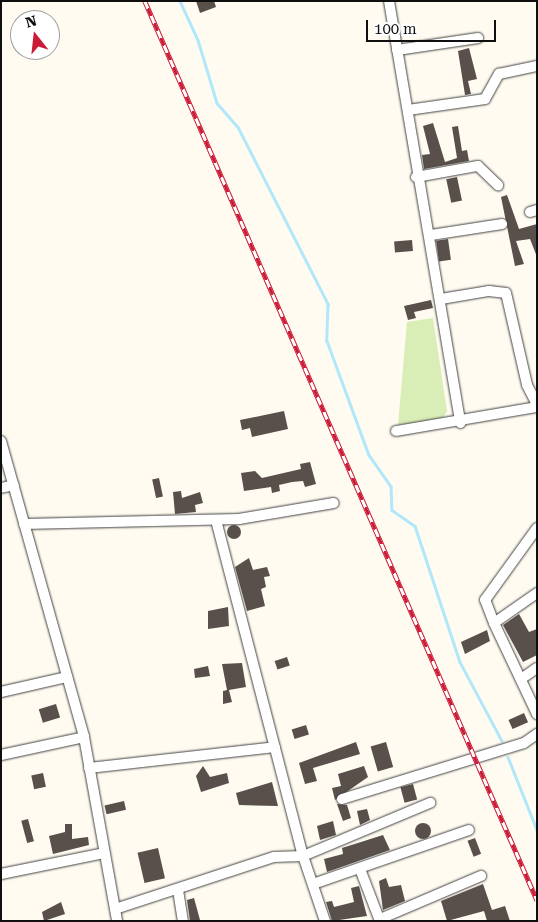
<!DOCTYPE html>
<style>
body{margin:0}
#map{position:relative;width:538px;height:922px;overflow:hidden;background:#fffbf1;font-family:"Roboto Serif",serif}
div>[style]{position:absolute}
.green>*{inset:0;background:#d9edb7}
.stream>*{height:2.5px;margin:-1.25px;padding:0 1.25px;transform-origin:1.25px;border-radius:1.25px;background:#b1e7fb}
.building>*{inset:0;background:#594f4b;transform-origin:0 0}
.round{border-radius:50%}
.roads{filter:drop-shadow(0 0 1px #424242) drop-shadow(0 0 1px #424242)}
.street>*{height:10px;margin:-5px;padding:0 5px;transform-origin:5px;border-radius:5px;background:#fff}
.rail>*{height:4.5px;margin-top:-2.25px;transform-origin:0;background:repeating-linear-gradient(90deg,#fff 0 8px,#cc1b36 0 16px);box-sizing:border-box;border-block:1px solid #cc1b36}
span{translate:-50% -50%;white-space:nowrap;text-align:center;line-height:1.15;-webkit-text-stroke:5px #fff;paint-order:stroke}
.frame{position:absolute;inset:0;border:2px solid #0f0f0f;pointer-events:none}
.north{position:absolute;left:10px;top:10px;width:50px;height:50px;box-sizing:border-box;background:#fff;border:1px solid #9f9f9f;border-radius:50%;rotate:344deg;font-size:14px;font-weight:700;line-height:20px;text-align:center;color:#0f0f0f}
.north::after{content:'';display:block;margin:auto;width:18px;height:22px;background:#cc1b36;clip-path:polygon(50% 0,100% 100%,50% 72%,0 100%)}
.scale{position:absolute;left:366px;top:20px;width:130px;height:22px;box-sizing:border-box;border:2px solid #0f0f0f;border-top:0;padding-left:6px;font-size:15px;line-height:18px;white-space:nowrap;color:#0f0f0f;-webkit-text-stroke:4px #fff;paint-order:stroke}
</style>
<div id="map">
<div class="green">
<i style="clip-path:polygon(433px 318px,447px 411px,441px 422px,398px 425px,407px 322px)"></i>
</div>
<div class="stream">
<i style="left:180px;top:1px;width:43px;rotate:65.2deg"></i>
<i style="left:198px;top:40px;width:66px;rotate:73.2deg"></i>
<i style="left:217px;top:103px;width:32px;rotate:49deg"></i>
<i style="left:238px;top:127px;width:199px;rotate:63deg"></i>
<i style="left:328px;top:304px;width:37px;rotate:92deg"></i>
<i style="left:327px;top:341px;width:121px;rotate:69.8deg"></i>
<i style="left:369px;top:455px;width:38px;rotate:55deg"></i>
<i style="left:391px;top:486px;width:24px;rotate:88deg"></i>
<i style="left:392px;top:510px;width:28px;rotate:35deg"></i>
<i style="left:415px;top:526px;width:143px;rotate:71.7deg"></i>
<i style="left:460px;top:662px;width:89px;rotate:62deg"></i>
<i style="left:508px;top:757px;width:79px;rotate:68.3deg"></i>
</div>
<div class="building">
<i style="clip-path:polygon(196px 1px,214px 1px,216px 7px,200px 13px)"></i>
<i style="clip-path:polygon(469px 48px,477px 79px,468px 81px,471px 94px,465px 95px,458px 51px)"></i>
<i style="clip-path:polygon(433px 123px,445px 162px,457px 158px,452px 127px,458px 126px,462px 151px,467px 150px,469px 161px,424px 169px,422px 155px,430px 154px,423px 126px)"></i>
<i style="left:457px;top:177px;width:24px;height:11px;rotate:78deg"></i>
<i style="clip-path:polygon(507px 195px,519px 229px,537px 224px,537px 257px,530px 239px,516px 241px,524px 264px,515px 266px,501px 197px)"></i>
<i style="left:448px;top:239px;width:21px;height:12px;rotate:82deg"></i>
<i style="left:412px;top:240px;width:11px;height:18px;rotate:85deg"></i>
<i style="clip-path:polygon(431px 300px,433px 308px,414px 312px,416px 318px,408px 320px,404px 306px)"></i>
<i style="clip-path:polygon(284px 411px,288px 429px,252px 437px,250px 428px,242px 430px,240px 420px)"></i>
<i style="clip-path:polygon(310px 462px,316px 484px,305px 487px,303px 481px,292px 482px,279px 485px,280px 491px,272px 493px,271px 487px,244px 491px,241px 473px,255px 471px,262px 478px,301px 469px,300px 464px)"></i>
<i style="left:159px;top:478px;width:19px;height:7px;rotate:78deg"></i>
<i style="clip-path:polygon(181px 491px,182px 498px,200px 492px,203px 503px,195px 505px,196px 512px,175px 514px,173px 492px)"></i>
<i class="round" style="left:227px;top:525px;width:14px;height:14px"></i>
<i style="clip-path:polygon(249px 558px,253px 570px,267px 567px,270px 576px,264px 577px,266px 587px,261px 589px,265px 606px,247px 611px,235px 567px)"></i>
<i style="clip-path:polygon(228px 607px,229px 626px,208px 629px,208px 611px)"></i>
<i style="clip-path:polygon(519px 614px,529px 632px,537px 629px,537px 655px,523px 662px,503px 625px)"></i>
<i style="clip-path:polygon(487px 630px,490px 641px,465px 654px,461px 642px)"></i>
<i style="left:287px;top:657px;width:9px;height:13px;rotate:72deg"></i>
<i style="clip-path:polygon(242px 663px,246px 687px,229px 690px,232px 702px,223px 704px,223px 691px,227px 690px,222px 664px)"></i>
<i style="clip-path:polygon(208px 666px,210px 676px,195px 678px,194px 669px)"></i>
<i style="left:56px;top:704px;width:14px;height:18px;rotate:73deg"></i>
<i style="left:524px;top:713px;width:10px;height:17px;rotate:66deg"></i>
<i style="left:306px;top:725px;width:10px;height:15px;rotate:73deg"></i>
<i style="clip-path:polygon(356px 742px,360px 754px,313px 768px,317px 781px,305px 784px,299px 763px)"></i>
<i style="left:386px;top:742px;width:26px;height:16px;rotate:74deg"></i>
<i style="clip-path:polygon(203px 766px,210px 777px,227px 773px,229px 783px,201px 792px,196px 776px)"></i>
<i style="clip-path:polygon(364px 766px,368px 777px,335px 800px,332px 788px,341px 786px,338px 774px)"></i>
<i style="left:43px;top:773px;width:14px;height:12px;rotate:78deg"></i>
<i style="clip-path:polygon(272px 782px,278px 806px,239px 805px,236px 793px)"></i>
<i style="left:413px;top:784px;width:16px;height:13px;rotate:75deg"></i>
<i style="left:124px;top:801px;width:9px;height:20px;rotate:77deg"></i>
<i style="clip-path:polygon(337px 804px,347px 805px,351px 818px,343px 821px)"></i>
<i style="clip-path:polygon(367px 809px,370px 820px,360px 825px,357px 811px)"></i>
<i style="left:28px;top:819px;width:23px;height:7px;rotate:75deg"></i>
<i style="clip-path:polygon(333px 821px,336px 835px,320px 840px,317px 826px)"></i>
<i class="round" style="left:415px;top:823px;width:16px;height:16px"></i>
<i style="clip-path:polygon(65px 824px,72px 824px,72px 839px,88px 837px,89px 845px,53px 854px,49px 836px,65px 832px)"></i>
<i style="clip-path:polygon(383px 835px,390px 850px,327px 872px,324px 859px,343px 854px,342px 848px)"></i>
<i style="left:475px;top:838px;width:17px;height:8px;rotate:69deg"></i>
<i style="left:158px;top:848px;width:31px;height:21px;rotate:77deg"></i>
<i style="clip-path:polygon(386px 878px,389px 887px,401px 885px,405px 901px,383px 910px,379px 881px)"></i>
<i style="clip-path:polygon(483px 884px,492px 910px,505px 906px,510px 921px,487px 921px,484px 911px,447px 921px,441px 901px)"></i>
<i style="clip-path:polygon(359px 886px,367px 916px,332px 921px,326px 902px,332px 901px,334px 907px,354px 902px,351px 888px)"></i>
<i style="clip-path:polygon(194px 898px,200px 920px,190px 921px,187px 900px)"></i>
<i style="clip-path:polygon(61px 902px,65px 914px,44px 921px,42px 912px)"></i>
</div>
<div class="roads">
<div class="street">
<i style="left:389px;top:1px;width:428px;rotate:80.4deg"></i>
<i style="left:397px;top:50px;width:82px;rotate:-8.4deg"></i>
<i style="left:408px;top:110px;width:78px;rotate:-8.1deg"></i>
<i style="left:485px;top:99px;width:29px;rotate:-61deg"></i>
<i style="left:499px;top:74px;width:39px;rotate:-12deg"></i>
<i style="left:416px;top:177px;width:63px;rotate:-10.1deg"></i>
<i style="left:478px;top:166px;width:28px;rotate:44deg"></i>
<i style="left:530px;top:212px;width:7px;rotate:-16deg"></i>
<i style="left:431px;top:235px;width:72px;rotate:-8.8deg"></i>
<i style="left:441px;top:299px;width:49px;rotate:-9.5deg"></i>
<i style="left:489px;top:291px;width:17px;rotate:7deg"></i>
<i style="left:506px;top:293px;width:94px;rotate:77.1deg"></i>
<i style="left:527px;top:385px;width:22px;rotate:63deg"></i>
<i style="left:396px;top:431px;width:143px;rotate:-9.7deg"></i>
<i style="left:1px;top:441px;width:307px;rotate:74.3deg"></i>
<i style="left:84px;top:737px;width:187px;rotate:79.8deg"></i>
<i style="left:1px;top:488px;width:13px;rotate:-13deg"></i>
<i style="left:216px;top:520px;width:347px;rotate:75.5deg"></i>
<i style="left:303px;top:856px;width:69px;rotate:71.3deg"></i>
<i style="left:24px;top:524px;width:215px;rotate:-1.3deg"></i>
<i style="left:239px;top:519px;width:96px;rotate:-9.6deg"></i>
<i style="left:537px;top:593px;width:52px;rotate:145.1deg"></i>
<i style="left:494px;top:623px;width:101px;rotate:64.7deg"></i>
<i style="left:494px;top:623px;width:25px;rotate:-111deg"></i>
<i style="left:485px;top:600px;width:89px;rotate:-54.2deg"></i>
<i style="left:521px;top:679px;width:19px;rotate:-35deg"></i>
<i style="left:1px;top:692px;width:68px;rotate:-12.8deg"></i>
<i style="left:1px;top:755px;width:85px;rotate:-12.2deg"></i>
<i style="left:89px;top:768px;width:187px;rotate:-6.4deg"></i>
<i style="left:342px;top:799px;width:190px;rotate:-17.1deg"></i>
<i style="left:524px;top:743px;width:16px;rotate:-35deg"></i>
<i style="left:360px;top:869px;width:56px;rotate:69deg"></i>
<i style="left:1px;top:874px;width:105px;rotate:-11.5deg"></i>
<i style="left:313px;top:884px;width:165px;rotate:-19.1deg"></i>
<i style="left:178px;top:890px;width:31px;rotate:81deg"></i>
<i style="left:115px;top:909px;width:167px;rotate:-18.1deg"></i>
<i style="left:274px;top:857px;width:29px;rotate:-2deg"></i>
<i style="left:303px;top:856px;width:138px;rotate:-22.7deg"></i>
<i style="left:380px;top:919px;width:110px;rotate:-23.1deg"></i>
</div>
</div>
<div class="rail">
<i style="left:145px;top:1px;width:981px;rotate:66.44deg"></i>
</div>
<div class="frame"></div>
<div class="north">N</div>
<div class="scale">100 m</div>
</div>
